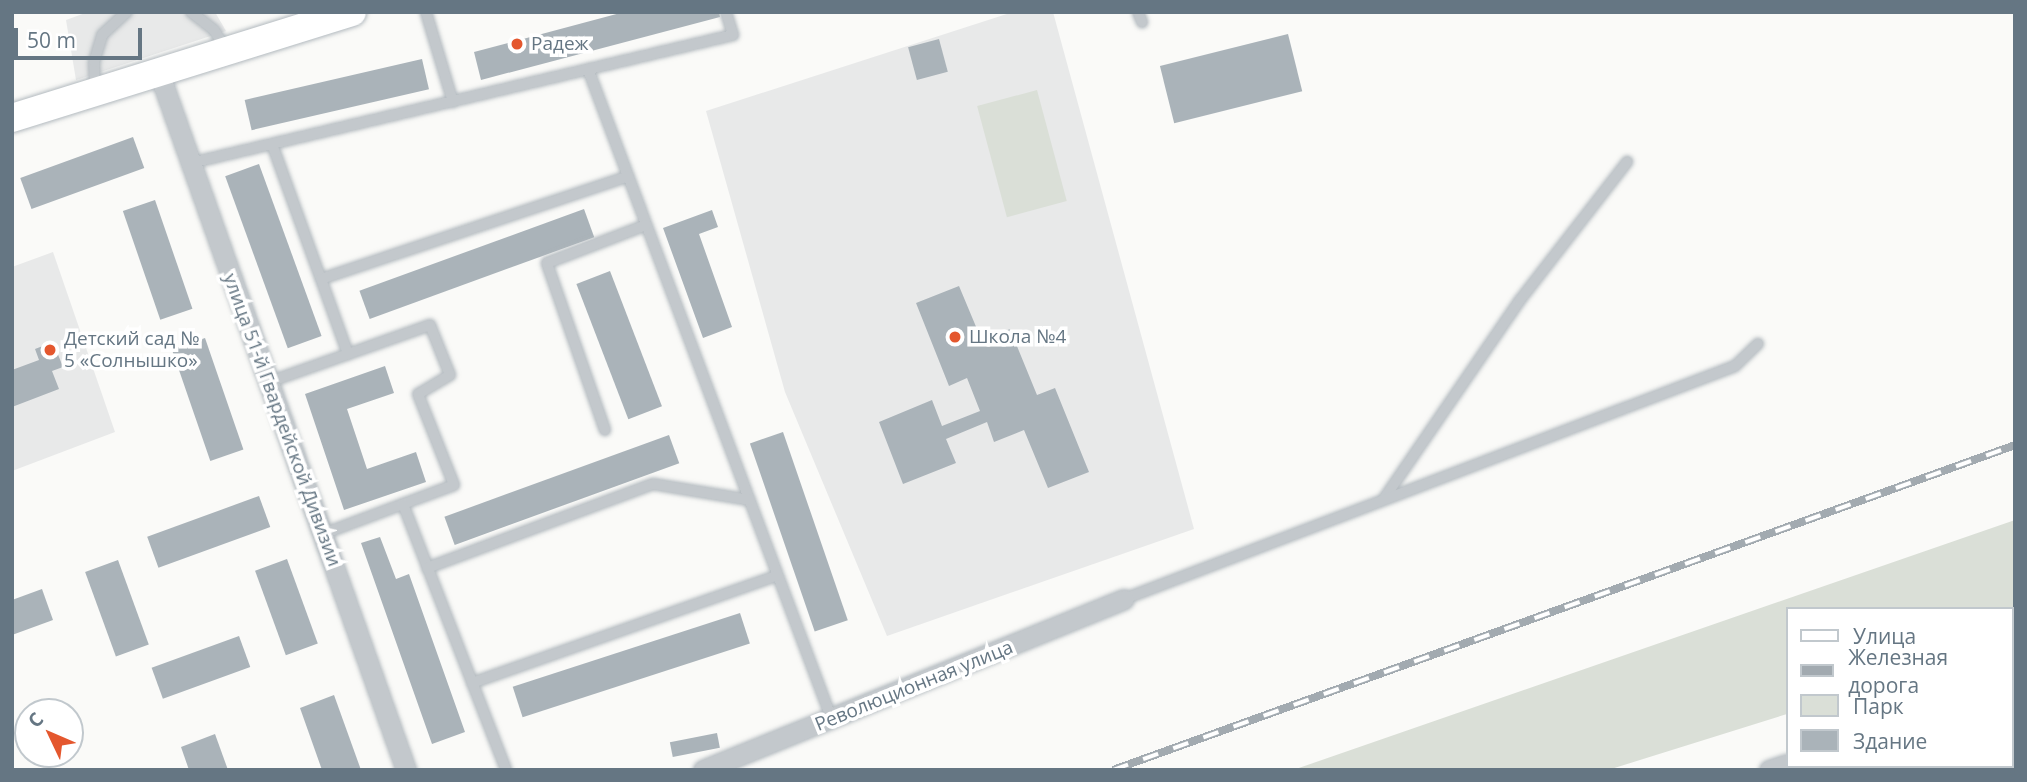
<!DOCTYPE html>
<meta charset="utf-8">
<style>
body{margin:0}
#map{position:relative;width:2027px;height:782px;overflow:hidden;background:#fafaf8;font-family:"Open Sans",sans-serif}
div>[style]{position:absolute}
.built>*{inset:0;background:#e8e9e9}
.green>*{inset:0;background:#dadfd7;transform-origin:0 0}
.building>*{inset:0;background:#aab3b9;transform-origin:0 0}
.roads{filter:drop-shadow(0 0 2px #b3babf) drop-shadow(0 0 2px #b3babf)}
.service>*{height:10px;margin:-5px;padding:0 5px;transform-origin:5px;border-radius:5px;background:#c3c8cc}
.minor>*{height:19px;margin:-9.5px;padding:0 9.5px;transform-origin:9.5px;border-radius:9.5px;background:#c3c8cc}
.secondary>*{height:28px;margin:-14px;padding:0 14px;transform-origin:14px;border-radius:14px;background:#fff}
.rail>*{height:8px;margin-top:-4px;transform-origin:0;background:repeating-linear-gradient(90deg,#fff 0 16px,#a2aab0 0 32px);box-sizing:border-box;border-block:2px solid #a2aab0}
.dots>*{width:19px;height:19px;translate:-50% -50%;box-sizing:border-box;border:4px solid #fff;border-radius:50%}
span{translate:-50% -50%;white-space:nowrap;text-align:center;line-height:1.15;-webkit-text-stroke:7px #fff;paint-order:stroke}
.poi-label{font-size:19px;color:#657683}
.left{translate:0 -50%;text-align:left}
.street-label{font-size:19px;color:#657683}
.frame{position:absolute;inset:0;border:14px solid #657683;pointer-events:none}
.legend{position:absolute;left:1786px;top:607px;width:228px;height:161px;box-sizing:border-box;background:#fff;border:2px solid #c1c8cd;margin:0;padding:9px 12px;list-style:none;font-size:21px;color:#657683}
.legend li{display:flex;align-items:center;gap:14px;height:35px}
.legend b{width:35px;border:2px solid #c1c8cd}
.north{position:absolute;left:14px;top:698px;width:70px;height:70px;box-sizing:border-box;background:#fff;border:2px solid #c1c8cd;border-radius:50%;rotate:314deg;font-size:19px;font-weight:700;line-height:28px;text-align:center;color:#657683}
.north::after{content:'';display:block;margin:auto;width:24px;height:32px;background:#e4572e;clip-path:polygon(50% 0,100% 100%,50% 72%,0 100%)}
.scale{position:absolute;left:14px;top:28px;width:128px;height:32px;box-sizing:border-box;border:4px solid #657683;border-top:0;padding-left:9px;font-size:21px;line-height:24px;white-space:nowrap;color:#657683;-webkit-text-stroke:5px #fff;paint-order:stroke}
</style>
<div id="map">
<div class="built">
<i style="clip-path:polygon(88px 12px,215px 12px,226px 31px,76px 80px,66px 20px)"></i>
<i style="clip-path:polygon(1013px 12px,1053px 12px,1194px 529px,887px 636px,785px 392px,706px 111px)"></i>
<i style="clip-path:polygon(53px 252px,115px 432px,12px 471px,12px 267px)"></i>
</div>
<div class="green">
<i style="left:1037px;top:90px;width:115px;height:62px;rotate:75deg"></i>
<i style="clip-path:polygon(2015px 520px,2015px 640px,2011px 642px,2011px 609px,1787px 609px,1787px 714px,1608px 770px,1293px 770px)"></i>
</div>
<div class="building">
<i style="clip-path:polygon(624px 12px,719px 12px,720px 17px,481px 80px,474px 52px)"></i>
<i style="left:1288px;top:34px;width:59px;height:132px;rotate:76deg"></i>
<i style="left:939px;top:39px;width:34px;height:32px;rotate:75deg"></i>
<i style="left:422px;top:59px;width:31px;height:182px;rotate:77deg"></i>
<i style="left:133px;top:137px;width:33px;height:120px;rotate:70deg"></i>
<i style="left:259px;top:164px;width:183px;height:36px;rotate:70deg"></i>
<i style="left:155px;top:200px;width:115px;height:34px;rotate:71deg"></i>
<i style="left:584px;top:209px;width:30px;height:239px;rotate:70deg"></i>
<i style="clip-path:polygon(712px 210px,718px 227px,699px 234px,732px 327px,703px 338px,663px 228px)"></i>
<i style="left:610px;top:271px;width:145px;height:36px;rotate:69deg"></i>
<i style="clip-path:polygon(959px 286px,982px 341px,1010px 329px,1037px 395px,1055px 388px,1089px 472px,1048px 488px,1024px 430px,994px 442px,987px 422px,946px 439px,956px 463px,903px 484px,879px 422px,932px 400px,942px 426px,980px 411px,967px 378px,949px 386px,916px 303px)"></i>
<i style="left:205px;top:338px;width:118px;height:35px;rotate:71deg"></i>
<i style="clip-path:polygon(53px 342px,63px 367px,52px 371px,59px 389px,12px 407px,12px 370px,39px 360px,35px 349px)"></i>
<i style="clip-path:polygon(385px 366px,394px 393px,347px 409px,367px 469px,416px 452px,426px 482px,344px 510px,305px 394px)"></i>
<i style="left:783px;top:432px;width:199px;height:35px;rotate:71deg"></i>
<i style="left:669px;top:435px;width:30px;height:239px;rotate:70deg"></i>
<i style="left:259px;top:496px;width:33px;height:119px;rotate:70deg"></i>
<i style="clip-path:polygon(380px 537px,396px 579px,409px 574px,465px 732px,432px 744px,361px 543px)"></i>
<i style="left:287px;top:559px;width:90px;height:34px;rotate:70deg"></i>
<i style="left:118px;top:560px;width:90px;height:35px;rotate:70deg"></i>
<i style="clip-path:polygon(42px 589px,53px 620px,12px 635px,12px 600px)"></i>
<i style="left:740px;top:613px;width:32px;height:239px;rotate:72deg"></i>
<i style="left:239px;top:636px;width:33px;height:93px;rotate:70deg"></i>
<i style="clip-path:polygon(334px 695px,361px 770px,322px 770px,300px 708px)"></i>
<i style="left:717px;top:733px;width:15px;height:48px;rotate:79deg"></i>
<i style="clip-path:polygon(215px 734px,228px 770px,189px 770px,181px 747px)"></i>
</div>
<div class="roads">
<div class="service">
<i style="left:191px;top:12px;width:29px;rotate:38deg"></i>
<i style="left:214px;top:30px;width:22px;rotate:58deg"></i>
<i style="left:426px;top:12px;width:94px;rotate:73.3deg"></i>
<i style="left:1138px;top:12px;width:11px;rotate:68deg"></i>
<i style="left:588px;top:69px;width:695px;rotate:69.45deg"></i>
<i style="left:95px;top:90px;width:28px;rotate:-92deg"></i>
<i style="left:94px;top:62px;width:28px;rotate:-73deg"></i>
<i style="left:102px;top:35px;width:34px;rotate:-43deg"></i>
<i style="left:272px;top:144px;width:144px;rotate:70.1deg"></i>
<i style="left:321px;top:279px;width:324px;rotate:-18.5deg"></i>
<i style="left:191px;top:163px;width:557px;rotate:-13.29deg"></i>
<i style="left:733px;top:35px;width:24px;rotate:-107deg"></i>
<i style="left:321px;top:279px;width:80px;rotate:70.2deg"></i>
<i style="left:269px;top:382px;width:171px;rotate:-19.5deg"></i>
<i style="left:430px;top:325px;width:54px;rotate:68.2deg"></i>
<i style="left:450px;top:375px;width:37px;rotate:149deg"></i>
<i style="left:418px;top:394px;width:98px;rotate:68.4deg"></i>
<i style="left:454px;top:485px;width:54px;rotate:159.6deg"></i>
<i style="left:605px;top:430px;width:177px;rotate:-109.2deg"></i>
<i style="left:547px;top:263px;width:106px;rotate:-21deg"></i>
<i style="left:1383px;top:500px;width:242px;rotate:-55.6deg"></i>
<i style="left:1520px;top:300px;width:175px;rotate:-52.2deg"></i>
<i style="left:323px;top:534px;width:85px;rotate:-20.6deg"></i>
<i style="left:403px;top:504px;width:285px;rotate:68.8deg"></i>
<i style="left:427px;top:568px;width:241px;rotate:-20.4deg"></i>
<i style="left:653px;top:484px;width:98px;rotate:9.4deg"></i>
<i style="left:1124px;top:599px;width:654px;rotate:-20.87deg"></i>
<i style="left:1735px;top:366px;width:32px;rotate:-44deg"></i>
<i style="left:472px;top:683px;width:324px;rotate:-19.4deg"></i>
</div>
<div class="minor">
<i style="left:158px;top:70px;width:743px;rotate:70.49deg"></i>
<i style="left:2011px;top:688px;width:4px;rotate:-14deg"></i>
<i style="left:1820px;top:766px;width:4px;rotate:76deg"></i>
<i style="left:703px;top:770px;width:454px;rotate:-22.1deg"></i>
<i style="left:1769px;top:770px;width:19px;rotate:-18deg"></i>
</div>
<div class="secondary">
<i style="left:12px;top:118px;width:356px;rotate:-17.3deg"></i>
</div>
</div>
<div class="rail">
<i style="left:1113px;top:770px;width:959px;rotate:-19.81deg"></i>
</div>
<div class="dots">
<i style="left:517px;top:44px;background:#e4572e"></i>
<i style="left:955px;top:337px;background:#e4572e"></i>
<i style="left:50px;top:350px;background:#e4572e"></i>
</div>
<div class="poi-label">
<span class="left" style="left:531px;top:44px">Радеж</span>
<span class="left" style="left:969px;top:337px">Школа №4</span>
<span class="left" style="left:64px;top:350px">Детский сад №<br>5 «Солнышко»</span>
</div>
<div class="street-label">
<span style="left:282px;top:420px;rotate:70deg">улица 51-й Гвардейской Дивизии</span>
<span style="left:914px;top:686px;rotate:-22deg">Революционная улица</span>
</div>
<div class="frame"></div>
<ul class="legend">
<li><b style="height:9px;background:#fff"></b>Улица</li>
<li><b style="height:9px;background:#a2aab0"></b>Железная дорога</li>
<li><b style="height:19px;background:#dadfd7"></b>Парк</li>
<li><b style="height:19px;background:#aab3b9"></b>Здание</li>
</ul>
<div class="north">С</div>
<div class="scale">50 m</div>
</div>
